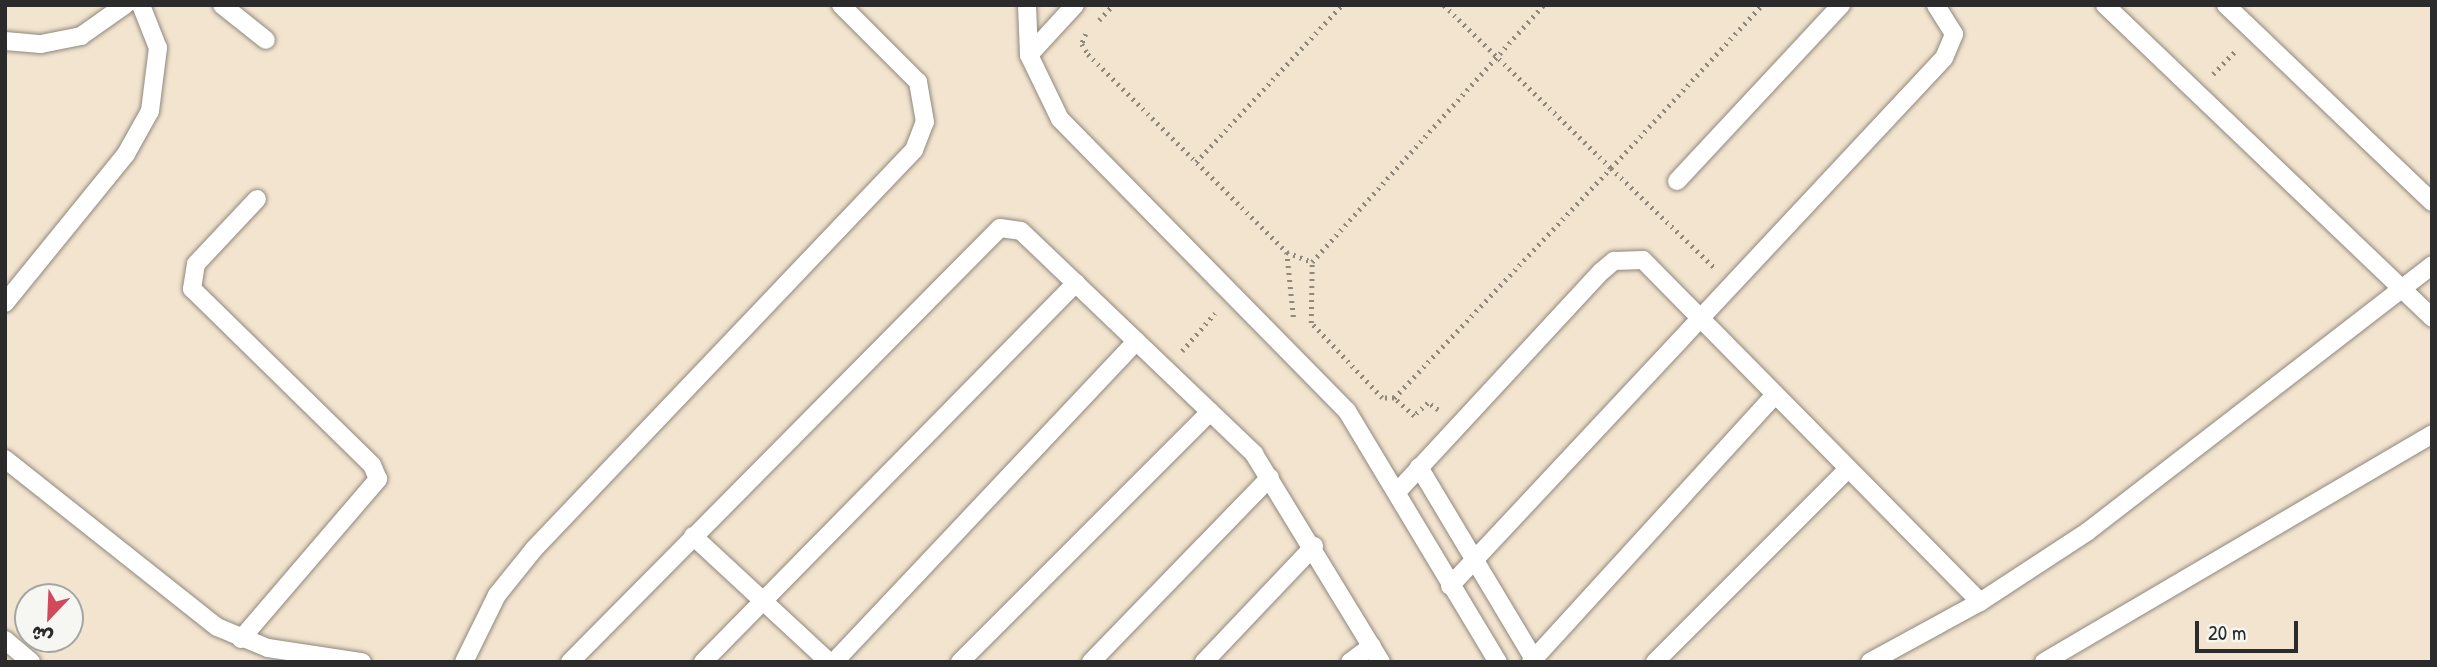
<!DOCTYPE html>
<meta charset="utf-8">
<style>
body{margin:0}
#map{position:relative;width:2437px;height:667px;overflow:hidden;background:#f3e4cf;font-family:"Patrick Hand","Playpen Sans Arabic",sans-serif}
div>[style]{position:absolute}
.path>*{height:4.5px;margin-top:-2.25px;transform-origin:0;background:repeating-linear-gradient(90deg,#8f887d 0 2px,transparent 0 7px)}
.roads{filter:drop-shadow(0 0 2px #8f887d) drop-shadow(0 0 2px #8f887d)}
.lane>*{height:18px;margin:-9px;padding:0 9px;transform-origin:9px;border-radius:9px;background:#fff}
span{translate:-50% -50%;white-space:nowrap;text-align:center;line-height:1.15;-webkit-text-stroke:6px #f6f6f2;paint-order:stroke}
.frame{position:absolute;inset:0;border:7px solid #2b2b2b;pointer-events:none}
.north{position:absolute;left:14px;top:583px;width:70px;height:70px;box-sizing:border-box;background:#f6f6f2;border:2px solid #a5a5a2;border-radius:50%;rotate:203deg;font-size:19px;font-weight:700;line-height:28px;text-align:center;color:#2b2b2b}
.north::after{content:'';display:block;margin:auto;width:24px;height:32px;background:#d1495b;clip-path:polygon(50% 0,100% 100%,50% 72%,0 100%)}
.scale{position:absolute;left:2195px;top:621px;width:103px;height:32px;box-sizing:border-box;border:4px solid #2b2b2b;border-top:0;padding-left:9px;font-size:21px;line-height:24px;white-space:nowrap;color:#2b2b2b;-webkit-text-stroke:5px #f6f6f2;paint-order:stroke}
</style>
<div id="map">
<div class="path">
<i style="left:1444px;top:5px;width:233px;rotate:44.3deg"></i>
<i style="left:1611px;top:168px;width:222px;rotate:-47.2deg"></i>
<i style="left:1099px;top:20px;width:21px;rotate:-47deg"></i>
<i style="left:1086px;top:34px;width:11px;rotate:112deg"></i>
<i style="left:1082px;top:44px;width:12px;rotate:59deg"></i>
<i style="left:1088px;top:54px;width:281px;rotate:44.9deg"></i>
<i style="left:1287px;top:252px;width:69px;rotate:84.2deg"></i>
<i style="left:2213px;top:74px;width:33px;rotate:-46deg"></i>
<i style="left:1196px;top:162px;width:214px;rotate:-47.1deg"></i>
<i style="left:1287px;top:252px;width:27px;rotate:22deg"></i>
<i style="left:1182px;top:351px;width:50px;rotate:-49deg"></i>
<i style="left:1394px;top:398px;width:12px;rotate:180deg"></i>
<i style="left:1382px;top:398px;width:103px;rotate:-133.4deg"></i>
<i style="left:1311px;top:323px;width:61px;rotate:-89.1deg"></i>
<i style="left:1312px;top:262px;width:346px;rotate:-48deg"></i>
<i style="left:1438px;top:410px;width:12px;rotate:-145deg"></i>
<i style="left:1428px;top:403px;width:19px;rotate:137deg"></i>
<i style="left:1414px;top:416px;width:27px;rotate:-138deg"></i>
<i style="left:1394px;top:398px;width:316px;rotate:-46.7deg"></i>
<i style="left:1611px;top:168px;width:144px;rotate:43.9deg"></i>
</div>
<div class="roads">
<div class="lane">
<i style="left:222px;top:5px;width:56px;rotate:38.5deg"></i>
<i style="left:1027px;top:5px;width:50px;rotate:87.7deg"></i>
<i style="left:1029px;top:55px;width:71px;rotate:64.2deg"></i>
<i style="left:1060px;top:119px;width:409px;rotate:45.5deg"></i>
<i style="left:1347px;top:411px;width:293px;rotate:59deg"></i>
<i style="left:2105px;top:5px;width:453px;rotate:43.7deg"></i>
<i style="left:2226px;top:5px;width:285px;rotate:43.7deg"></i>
<i style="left:5px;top:41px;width:36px;rotate:5deg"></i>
<i style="left:41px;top:44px;width:41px;rotate:-11.3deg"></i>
<i style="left:81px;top:36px;width:54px;rotate:-35.2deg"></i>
<i style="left:1029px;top:55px;width:68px;rotate:-47.4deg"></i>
<i style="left:1677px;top:181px;width:241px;rotate:-47deg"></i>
<i style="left:5px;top:303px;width:192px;rotate:-50.9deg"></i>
<i style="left:126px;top:154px;width:49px;rotate:-60.8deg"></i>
<i style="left:150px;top:111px;width:64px;rotate:-82.8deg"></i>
<i style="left:158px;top:48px;width:46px;rotate:-111.6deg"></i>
<i style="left:5px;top:459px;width:270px;rotate:38.4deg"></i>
<i style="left:217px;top:627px;width:55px;rotate:22.4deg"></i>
<i style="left:268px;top:648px;width:95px;rotate:8.5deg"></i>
<i style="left:1419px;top:467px;width:224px;rotate:59.1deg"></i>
<i style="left:1397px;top:492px;width:301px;rotate:-47.2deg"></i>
<i style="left:1602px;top:271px;width:16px;rotate:-40deg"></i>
<i style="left:1614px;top:261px;width:29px;rotate:-2deg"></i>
<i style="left:1643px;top:260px;width:480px;rotate:45.4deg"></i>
<i style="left:693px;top:536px;width:185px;rotate:42.8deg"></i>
<i style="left:1450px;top:586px;width:723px;rotate:-46.91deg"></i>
<i style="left:1944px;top:58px;width:26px;rotate:-67deg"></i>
<i style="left:1954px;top:34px;width:34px;rotate:-122deg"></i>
<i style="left:241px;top:639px;width:211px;rotate:-49.4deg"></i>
<i style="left:378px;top:479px;width:15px;rotate:-113deg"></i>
<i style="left:372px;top:465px;width:252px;rotate:-135.6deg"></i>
<i style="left:192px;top:289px;width:25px;rotate:-81deg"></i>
<i style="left:196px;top:264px;width:89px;rotate:-46.8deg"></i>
<i style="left:5px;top:640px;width:34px;rotate:40deg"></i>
<i style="left:464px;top:662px;width:75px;rotate:-63.8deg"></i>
<i style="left:497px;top:595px;width:59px;rotate:-51.2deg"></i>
<i style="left:534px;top:549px;width:551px;rotate:-46.4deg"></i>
<i style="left:914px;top:150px;width:30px;rotate:-69deg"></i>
<i style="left:925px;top:122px;width:41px;rotate:-99.9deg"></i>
<i style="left:918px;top:82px;width:109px;rotate:-135deg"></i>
<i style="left:570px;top:662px;width:611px;rotate:-45.27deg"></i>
<i style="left:1000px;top:228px;width:21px;rotate:8deg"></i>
<i style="left:1021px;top:231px;width:323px;rotate:43.7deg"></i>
<i style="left:1254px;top:454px;width:244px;rotate:58.6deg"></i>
<i style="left:703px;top:662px;width:532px;rotate:-45.46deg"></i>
<i style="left:834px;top:662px;width:441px;rotate:-46.7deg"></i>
<i style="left:960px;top:662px;width:354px;rotate:-45deg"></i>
<i style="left:1091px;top:662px;width:257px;rotate:-45.9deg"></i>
<i style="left:1204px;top:662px;width:160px;rotate:-46.5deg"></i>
<i style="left:1350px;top:662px;width:27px;rotate:-36deg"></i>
<i style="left:1531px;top:662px;width:360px;rotate:-47.6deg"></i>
<i style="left:1655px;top:662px;width:273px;rotate:-45deg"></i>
<i style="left:1870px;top:662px;width:125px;rotate:-28.6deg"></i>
<i style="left:1980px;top:602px;width:128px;rotate:-33.2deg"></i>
<i style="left:2087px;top:532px;width:436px;rotate:-37.7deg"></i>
<i style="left:2044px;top:662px;width:450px;rotate:-30.4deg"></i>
</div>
</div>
<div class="frame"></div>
<div class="north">ش</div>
<div class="scale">20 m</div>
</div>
